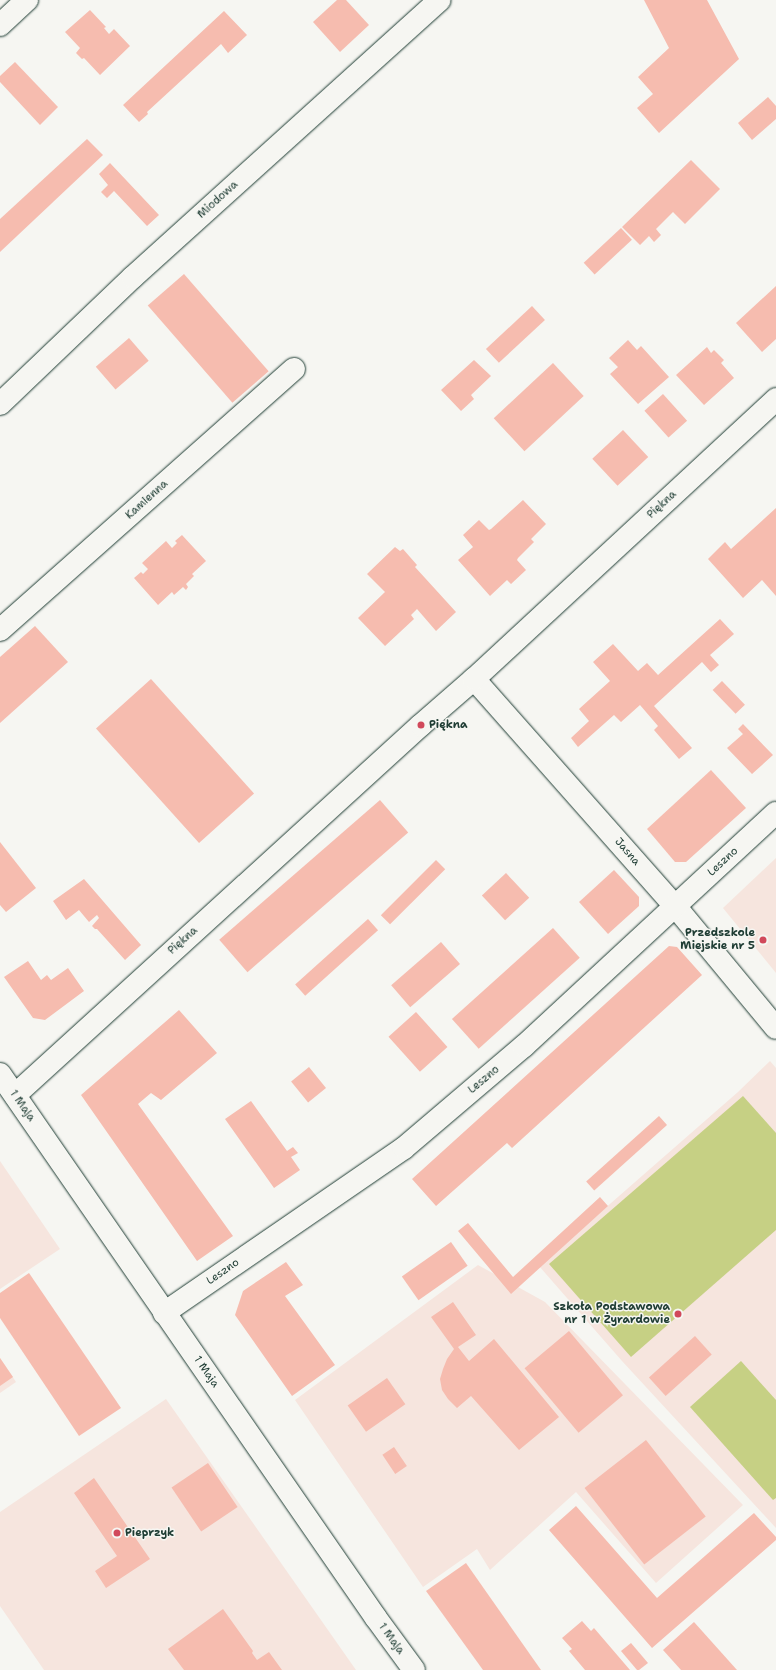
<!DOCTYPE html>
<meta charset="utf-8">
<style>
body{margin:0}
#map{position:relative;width:776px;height:1670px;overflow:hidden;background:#f6f6f2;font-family:"Shantell Sans",sans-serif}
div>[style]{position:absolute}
.built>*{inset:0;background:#f6e5de}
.green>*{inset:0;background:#c6d084}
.building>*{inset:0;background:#f6bcaf;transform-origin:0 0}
.roads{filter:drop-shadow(0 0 1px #1f3d34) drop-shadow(0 0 1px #1f3d34)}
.minor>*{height:22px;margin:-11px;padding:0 11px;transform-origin:11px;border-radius:11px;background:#f6f6f2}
.dots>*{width:11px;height:11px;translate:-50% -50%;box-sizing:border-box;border:2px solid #f6f6f2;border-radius:50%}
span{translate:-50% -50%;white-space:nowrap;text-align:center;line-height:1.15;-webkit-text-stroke:3px #f6f6f2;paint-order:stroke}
.street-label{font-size:11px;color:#1f3d34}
.poi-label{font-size:11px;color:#1f3d34;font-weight:700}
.left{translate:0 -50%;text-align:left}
.right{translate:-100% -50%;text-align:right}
</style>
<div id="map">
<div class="built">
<i style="clip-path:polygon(776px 858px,776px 973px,723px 908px)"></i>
<i style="clip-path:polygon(770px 1061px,776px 1068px,776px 1528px,622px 1361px,539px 1266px,738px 1092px)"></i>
<i style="clip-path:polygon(0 1161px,60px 1249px,0 1289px)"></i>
<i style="clip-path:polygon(478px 1265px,545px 1302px,743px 1505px,656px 1583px,576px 1492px,490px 1570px,477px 1549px,423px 1587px,295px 1400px)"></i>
<i style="clip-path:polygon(0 1358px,16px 1382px,0 1393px)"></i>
<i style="clip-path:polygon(166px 1399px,356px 1670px,44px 1670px,0 1606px,0 1512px)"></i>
</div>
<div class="green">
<i style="clip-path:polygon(743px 1096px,776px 1133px,776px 1230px,631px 1357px,549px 1264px)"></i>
<i style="clip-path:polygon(741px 1361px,776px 1400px,776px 1498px,773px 1500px,690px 1407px)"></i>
</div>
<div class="building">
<i style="clip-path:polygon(337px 0,346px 0,369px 25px,340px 52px,313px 22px)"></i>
<i style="clip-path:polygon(644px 0,707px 0,739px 59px,659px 133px,637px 108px,653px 94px,638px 77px,669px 48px)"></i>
<i style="clip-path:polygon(90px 10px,106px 27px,104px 28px,109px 34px,114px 29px,130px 46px,100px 75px,84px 58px,82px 59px,76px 53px,80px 48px,65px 32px)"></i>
<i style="clip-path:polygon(224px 11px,247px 35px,228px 53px,221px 44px,147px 112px,148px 114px,139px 122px,123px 105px)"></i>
<i style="clip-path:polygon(15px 62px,58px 107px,40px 125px,0 82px,0 76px)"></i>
<i style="clip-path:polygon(768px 97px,776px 106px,776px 119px,752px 140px,738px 123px)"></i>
<i style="clip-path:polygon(87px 139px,103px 155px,0 252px,0 219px)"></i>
<i style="clip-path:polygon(691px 160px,720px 189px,685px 224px,673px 212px,656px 229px,661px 235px,654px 242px,649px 236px,640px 245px,622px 227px)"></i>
<i style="clip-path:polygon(110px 163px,159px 215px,147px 226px,114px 191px,107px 198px,101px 192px,108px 185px,99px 174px)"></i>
<i style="left:621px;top:228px;width:16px;height:51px;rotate:47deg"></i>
<i style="left:184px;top:274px;width:129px;height:48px;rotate:49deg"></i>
<i style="clip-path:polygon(776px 286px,776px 339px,762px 352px,736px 323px)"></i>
<i style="left:532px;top:306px;width:19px;height:63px;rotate:47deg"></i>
<i style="left:129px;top:338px;width:30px;height:44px;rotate:49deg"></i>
<i style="clip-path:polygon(628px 340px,637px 350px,641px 346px,669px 377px,638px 404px,610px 374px,618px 367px,609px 358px)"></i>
<i style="clip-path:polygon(707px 347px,711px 353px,714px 350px,724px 360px,721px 363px,734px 378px,704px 405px,676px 375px)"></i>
<i style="clip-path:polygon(474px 360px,491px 376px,471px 395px,474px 399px,461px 411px,441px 390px)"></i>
<i style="left:553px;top:363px;width:45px;height:81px;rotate:47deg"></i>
<i style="left:663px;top:394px;width:36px;height:25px;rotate:48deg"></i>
<i style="left:623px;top:430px;width:37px;height:42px;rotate:47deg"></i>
<i style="clip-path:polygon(523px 500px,546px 524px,531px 539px,534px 542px,518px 558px,517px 560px,526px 570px,511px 584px,507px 580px,490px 596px,458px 560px,473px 547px,463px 535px,479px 520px,489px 530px,491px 529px)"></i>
<i style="clip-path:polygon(776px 508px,776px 596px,762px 580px,743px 598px,708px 559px,725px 542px,731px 549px)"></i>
<i style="clip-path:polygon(182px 535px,206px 561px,192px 574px,194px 576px,186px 584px,188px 587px,186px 590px,183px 587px,174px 595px,172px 592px,158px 605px,134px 578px,141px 572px,143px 574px,148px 569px,142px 563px,166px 541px,172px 548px,177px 543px,175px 541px)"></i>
<i style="clip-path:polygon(395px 547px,400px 551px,403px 549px,417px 565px,415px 567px,456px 612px,436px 631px,417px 609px,411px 615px,414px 619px,385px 646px,358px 618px,385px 592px,367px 574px)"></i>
<i style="clip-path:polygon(720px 619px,734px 634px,710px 655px,719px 665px,711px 672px,702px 662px,654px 706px,692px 748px,679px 759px,654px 730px,658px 726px,640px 705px,621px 722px,614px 715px,578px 747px,571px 738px,589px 721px,579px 709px,610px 681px,593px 662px,613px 644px,638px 671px,647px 663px,658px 675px)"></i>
<i style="clip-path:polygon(35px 626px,68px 662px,0 723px,0 657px)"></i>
<i style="left:151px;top:679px;width:154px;height:74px;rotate:48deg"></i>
<i style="left:722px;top:681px;width:33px;height:13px;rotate:46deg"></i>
<i style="clip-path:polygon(743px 724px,773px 755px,752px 774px,727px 748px,743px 734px,738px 729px)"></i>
<i style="clip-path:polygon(711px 770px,746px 808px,686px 862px,675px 862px,647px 829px)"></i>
<i style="left:380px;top:800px;width:43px;height:213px;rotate:49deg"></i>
<i style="clip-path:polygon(0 842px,36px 888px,6px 912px,0 905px)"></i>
<i style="left:436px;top:860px;width:13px;height:78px;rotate:45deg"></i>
<i style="clip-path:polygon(614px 870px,639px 897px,639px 906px,608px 934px,579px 902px)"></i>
<i style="left:506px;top:873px;width:34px;height:33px;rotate:47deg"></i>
<i style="clip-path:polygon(84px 879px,141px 945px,125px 960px,97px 929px,95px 929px,92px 926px,99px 918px,97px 915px,89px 922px,79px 910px,66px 920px,53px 901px)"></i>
<i style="left:368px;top:919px;width:15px;height:98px;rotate:48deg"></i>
<i style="left:553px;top:928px;width:40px;height:136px;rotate:48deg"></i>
<i style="left:441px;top:942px;width:29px;height:66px;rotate:49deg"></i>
<i style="clip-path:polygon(669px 946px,677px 947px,702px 975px,512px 1148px,507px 1143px,436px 1206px,412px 1179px)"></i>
<i style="clip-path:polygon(28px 961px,41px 980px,47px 975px,51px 980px,68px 968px,84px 991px,45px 1020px,33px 1018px,4px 977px)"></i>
<i style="clip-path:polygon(179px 1010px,217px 1053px,161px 1100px,151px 1093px,138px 1104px,233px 1236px,197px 1261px,81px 1095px)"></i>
<i style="left:416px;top:1012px;width:47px;height:37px;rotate:48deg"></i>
<i style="left:309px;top:1067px;width:27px;height:23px;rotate:51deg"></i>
<i style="clip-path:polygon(251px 1101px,287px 1151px,293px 1147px,298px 1153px,291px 1157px,300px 1170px,274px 1188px,225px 1119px)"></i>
<i style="left:659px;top:1116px;width:12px;height:98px;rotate:48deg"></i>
<i style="clip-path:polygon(600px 1197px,608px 1206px,511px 1294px,458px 1231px,468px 1223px,513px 1277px)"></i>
<i style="left:451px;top:1242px;width:29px;height:60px;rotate:55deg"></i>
<i style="clip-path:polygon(286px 1262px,303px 1285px,285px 1296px,335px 1365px,292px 1396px,235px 1315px,243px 1291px)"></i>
<i style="clip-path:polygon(29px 1273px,121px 1408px,79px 1436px,0 1318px,0 1293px)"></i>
<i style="clip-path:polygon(453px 1302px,476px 1335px,458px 1347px,469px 1361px,494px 1339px,559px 1417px,519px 1450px,471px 1396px,457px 1408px,448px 1399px,442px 1390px,440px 1379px,443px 1369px,447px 1359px,454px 1349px,431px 1317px)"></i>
<i style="left:569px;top:1331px;width:84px;height:58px;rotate:50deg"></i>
<i style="left:695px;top:1336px;width:25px;height:62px;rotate:48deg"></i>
<i style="clip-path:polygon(0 1358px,13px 1377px,0 1386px)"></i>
<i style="left:387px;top:1378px;width:32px;height:48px;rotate:55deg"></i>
<i style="left:646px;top:1440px;width:97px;height:78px;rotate:52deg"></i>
<i style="left:394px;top:1447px;width:23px;height:14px;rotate:56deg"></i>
<i style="left:208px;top:1463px;width:53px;height:44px;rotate:56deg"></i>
<i style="clip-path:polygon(94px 1478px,150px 1559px,106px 1588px,95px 1571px,117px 1556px,74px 1493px)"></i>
<i style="clip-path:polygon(576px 1506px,657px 1598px,754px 1513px,776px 1537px,776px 1540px,652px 1648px,549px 1530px)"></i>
<i style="clip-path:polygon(466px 1563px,541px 1670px,483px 1670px,426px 1591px)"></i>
<i style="clip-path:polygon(223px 1609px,253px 1651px,252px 1653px,257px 1660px,269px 1652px,282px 1670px,184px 1670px,168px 1649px)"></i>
<i style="clip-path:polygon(582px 1621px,591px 1631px,594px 1628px,630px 1670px,585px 1670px,569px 1651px,572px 1649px,562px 1638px)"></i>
<i style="clip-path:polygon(694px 1622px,737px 1670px,681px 1670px,663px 1650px)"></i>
<i style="clip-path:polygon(631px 1643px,648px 1663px,639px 1670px,637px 1670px,621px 1651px)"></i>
</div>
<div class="roads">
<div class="minor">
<i style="left:0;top:25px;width:37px;rotate:-43deg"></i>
<i style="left:0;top:404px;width:184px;rotate:-43.7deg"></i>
<i style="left:133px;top:277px;width:413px;rotate:-42.1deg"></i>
<i style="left:0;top:630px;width:393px;rotate:-41.6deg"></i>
<i style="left:474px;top:679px;width:303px;rotate:48.5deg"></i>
<i style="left:675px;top:906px;width:158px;rotate:50.4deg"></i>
<i style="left:0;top:1074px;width:661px;rotate:55.35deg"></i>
<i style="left:376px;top:1618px;width:64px;rotate:53.8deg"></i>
<i style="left:15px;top:1095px;width:549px;rotate:-42.34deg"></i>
<i style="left:421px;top:725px;width:70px;rotate:-41deg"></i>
<i style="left:474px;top:679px;width:412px;rotate:-42.8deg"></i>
<i style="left:164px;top:1313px;width:291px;rotate:-34.5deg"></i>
<i style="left:404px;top:1148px;width:157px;rotate:-40.4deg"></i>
<i style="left:524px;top:1046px;width:343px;rotate:-42.8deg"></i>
</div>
</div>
<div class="dots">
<i style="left:421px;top:725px;background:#d1495b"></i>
<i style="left:763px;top:940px;background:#d1495b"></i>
<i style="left:678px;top:1314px;background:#d1495b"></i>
<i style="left:117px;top:1533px;background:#d1495b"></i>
</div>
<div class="street-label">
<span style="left:218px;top:200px;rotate:-42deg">Miodowa</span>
<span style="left:147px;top:500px;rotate:-42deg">Kamienna</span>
<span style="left:662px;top:505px;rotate:-43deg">Piękna</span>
<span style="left:627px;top:852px;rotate:49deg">Jasna</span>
<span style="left:723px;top:862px;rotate:-43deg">Leszno</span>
<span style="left:183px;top:941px;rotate:-42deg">Piękna</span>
<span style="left:484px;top:1080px;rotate:-40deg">Leszno</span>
<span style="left:22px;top:1106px;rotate:55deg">1 Maja</span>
<span style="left:223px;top:1272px;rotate:-35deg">Leszno</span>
<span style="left:206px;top:1372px;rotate:55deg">1 Maja</span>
<span style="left:391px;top:1639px;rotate:54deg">1 Maja</span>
</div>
<div class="poi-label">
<span class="left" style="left:429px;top:725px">Piękna</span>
<span class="right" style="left:755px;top:940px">Przedszkole<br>Miejskie nr 5</span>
<span class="right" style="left:670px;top:1314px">Szkoła Podstawowa<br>nr 1 w Żyrardowie</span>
<span class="left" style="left:125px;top:1533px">Pieprzyk</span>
</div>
</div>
